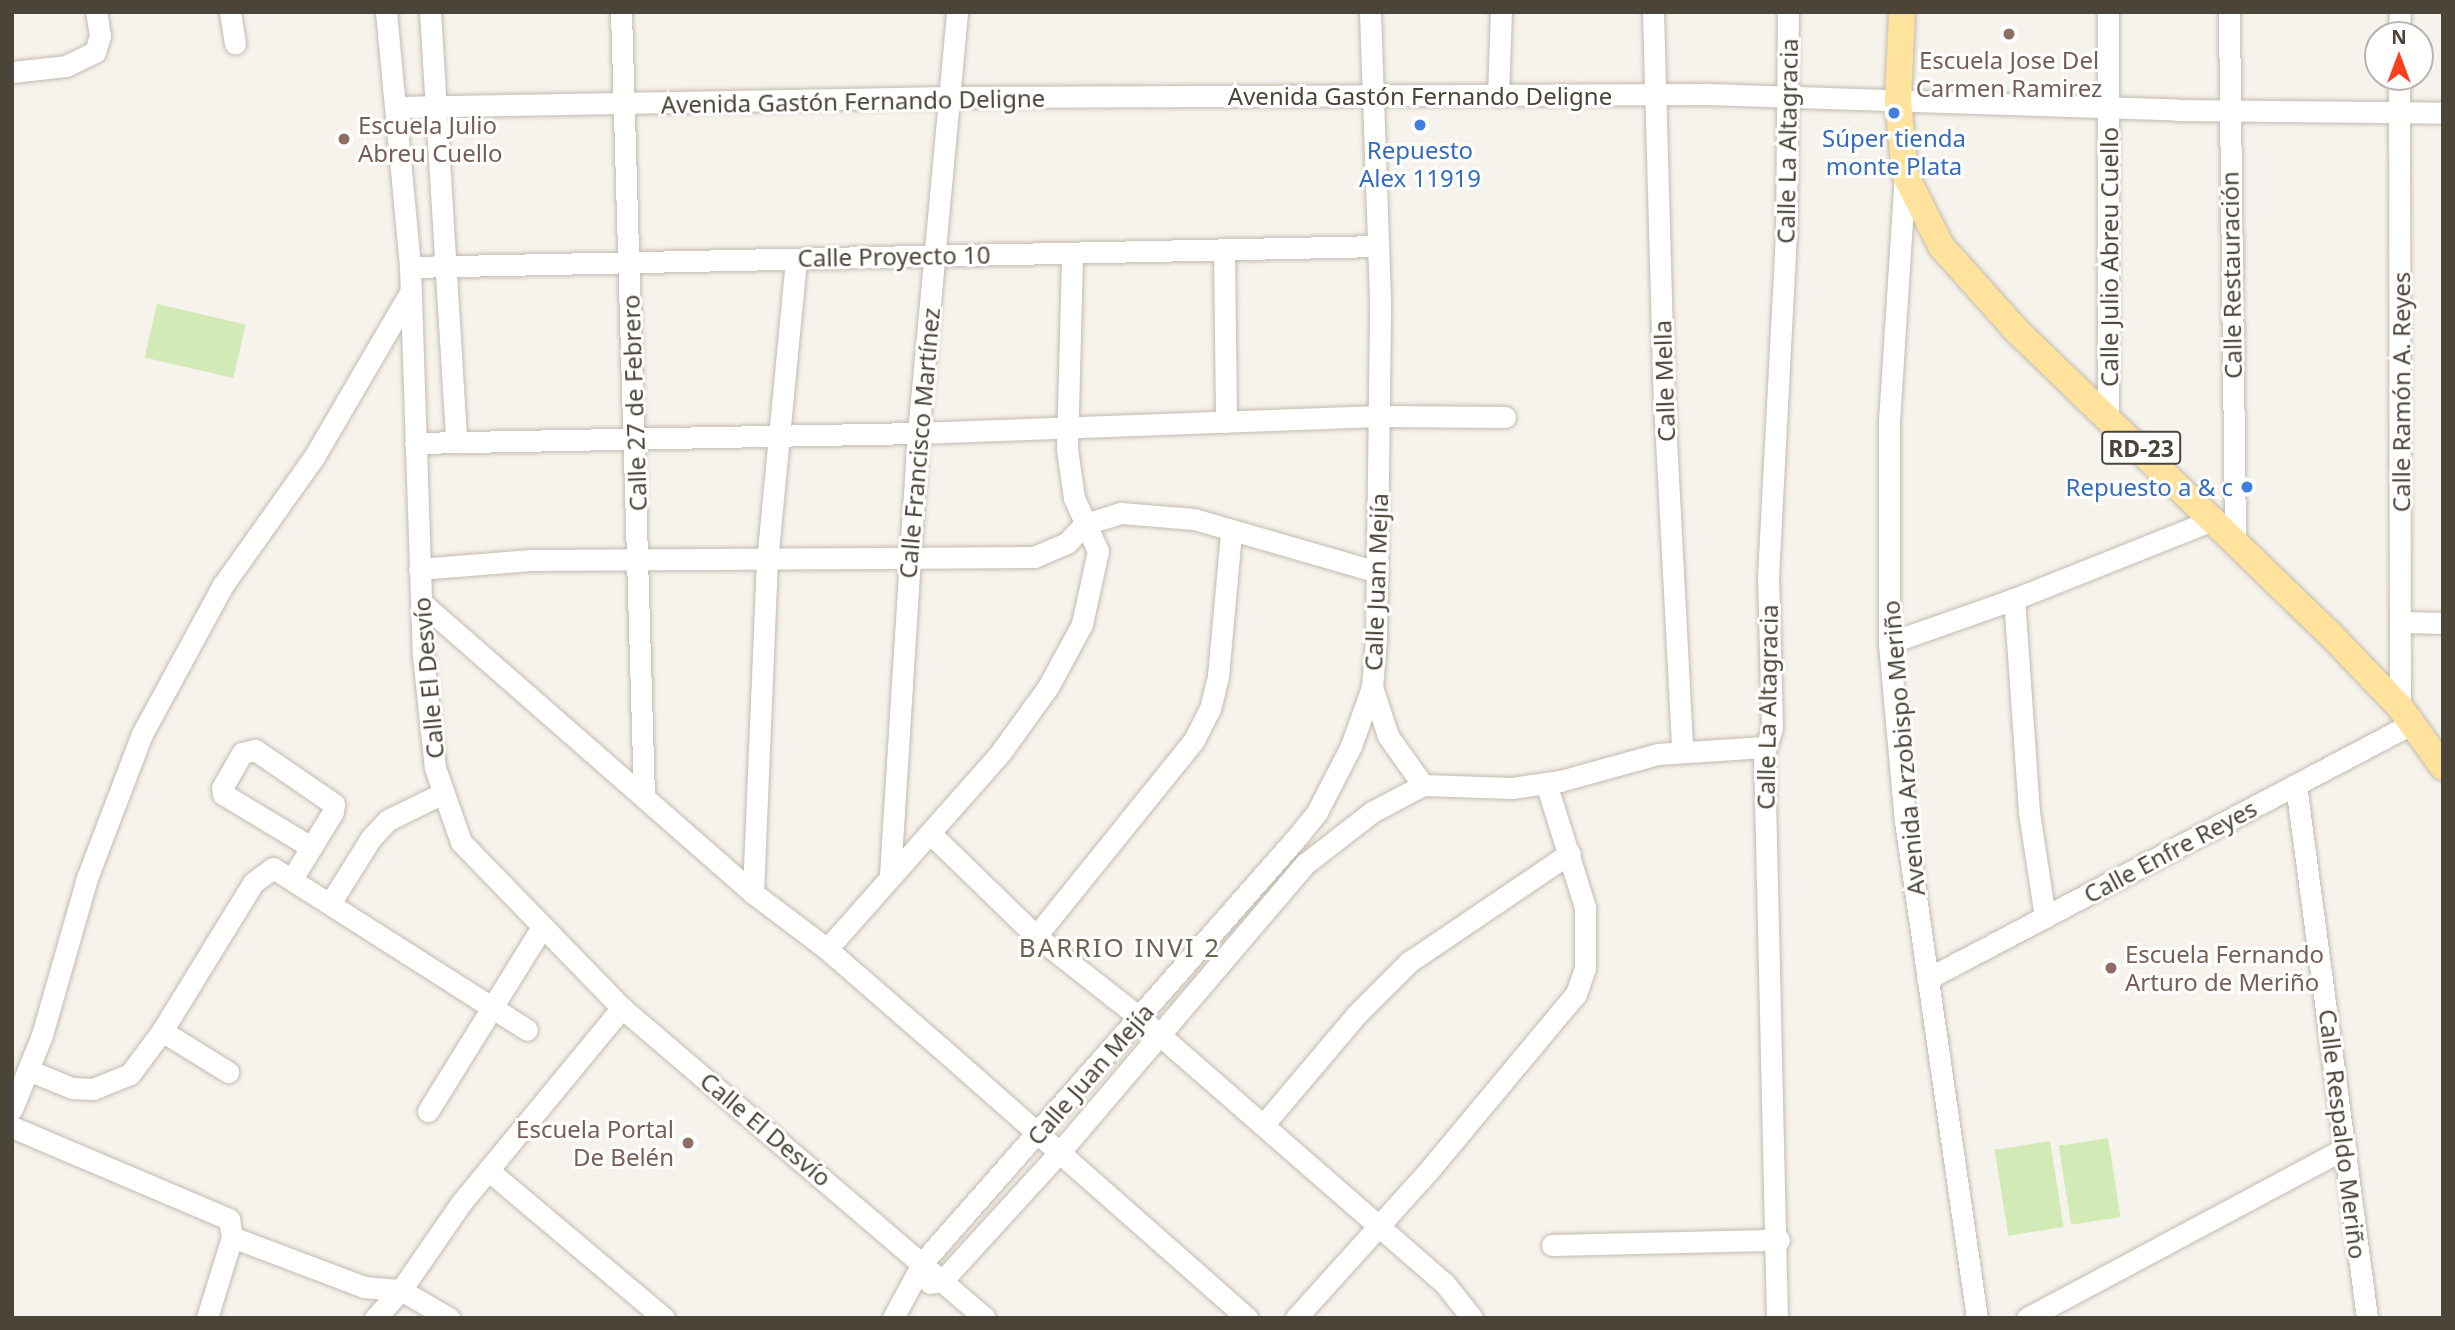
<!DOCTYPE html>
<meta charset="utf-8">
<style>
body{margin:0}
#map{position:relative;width:2455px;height:1330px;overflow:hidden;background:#f6f3ec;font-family:"Noto Sans",sans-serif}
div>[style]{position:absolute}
.green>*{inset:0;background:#d2eab5;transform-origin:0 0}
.roads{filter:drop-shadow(0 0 2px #c2bbae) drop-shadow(0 0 2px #c2bbae)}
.minor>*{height:21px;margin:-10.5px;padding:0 10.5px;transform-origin:10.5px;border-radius:10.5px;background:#fff}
.major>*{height:26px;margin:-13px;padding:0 13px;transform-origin:13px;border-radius:13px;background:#ffe39c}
.dots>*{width:19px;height:19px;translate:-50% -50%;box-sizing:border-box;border:4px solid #fff;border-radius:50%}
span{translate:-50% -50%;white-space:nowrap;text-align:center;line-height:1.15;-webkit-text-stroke:6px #fff;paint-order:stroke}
.shield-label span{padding:2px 5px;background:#fff;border:2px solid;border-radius:5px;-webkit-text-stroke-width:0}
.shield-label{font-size:23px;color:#4b4439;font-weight:700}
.education-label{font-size:24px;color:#785e54}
.left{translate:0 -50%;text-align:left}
.right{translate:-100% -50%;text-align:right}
.street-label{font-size:24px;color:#4b4439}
.shop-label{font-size:24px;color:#366cbe}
.neighbourhood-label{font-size:26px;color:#6e6250;letter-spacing:2px}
.frame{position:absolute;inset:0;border:14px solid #4b4439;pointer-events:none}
.north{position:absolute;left:2364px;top:21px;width:70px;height:70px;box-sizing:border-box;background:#fff;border:2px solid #b7b4b0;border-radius:50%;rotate:0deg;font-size:19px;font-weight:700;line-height:28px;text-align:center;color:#4b4439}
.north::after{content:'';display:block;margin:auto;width:24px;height:32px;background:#fc3f1d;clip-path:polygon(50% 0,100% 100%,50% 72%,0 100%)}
</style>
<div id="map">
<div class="green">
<i style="left:157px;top:304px;width:91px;height:55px;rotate:13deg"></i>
<i style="left:2108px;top:1138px;width:80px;height:50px;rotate:81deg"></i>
<i style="left:2050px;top:1141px;width:87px;height:56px;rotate:81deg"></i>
</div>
<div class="roads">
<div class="minor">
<i style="left:230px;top:12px;width:32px;rotate:81deg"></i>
<i style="left:386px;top:12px;width:256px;rotate:84.6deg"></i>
<i style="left:410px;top:267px;width:389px;rotate:88.1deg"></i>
<i style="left:423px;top:656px;width:113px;rotate:83.9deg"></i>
<i style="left:435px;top:768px;width:78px;rotate:70.6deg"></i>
<i style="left:461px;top:842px;width:231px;rotate:45.9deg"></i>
<i style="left:622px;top:1008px;width:477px;rotate:40.5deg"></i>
<i style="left:430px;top:12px;width:431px;rotate:86.5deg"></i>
<i style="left:621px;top:12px;width:782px;rotate:88.32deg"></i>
<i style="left:1653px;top:12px;width:389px;rotate:88.4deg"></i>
<i style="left:1664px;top:401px;width:349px;rotate:87deg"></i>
<i style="left:2108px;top:12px;width:405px;rotate:90deg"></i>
<i style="left:2229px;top:12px;width:525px;rotate:89.35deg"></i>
<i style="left:2399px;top:35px;width:23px;rotate:-88deg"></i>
<i style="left:12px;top:72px;width:54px;rotate:-6.3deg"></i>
<i style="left:66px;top:66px;width:32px;rotate:-26deg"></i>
<i style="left:95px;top:52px;width:17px;rotate:-73deg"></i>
<i style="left:100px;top:36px;width:24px;rotate:-99deg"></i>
<i style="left:2399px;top:77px;width:630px;rotate:89.91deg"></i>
<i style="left:1498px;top:96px;width:84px;rotate:-88deg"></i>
<i style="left:397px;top:107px;width:551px;rotate:-1.04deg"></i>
<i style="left:948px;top:97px;width:759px;rotate:-0.23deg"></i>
<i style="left:1707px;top:94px;width:470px;rotate:1.9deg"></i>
<i style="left:2177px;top:110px;width:266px;rotate:0.6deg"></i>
<i style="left:1905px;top:174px;width:248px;rotate:93.7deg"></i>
<i style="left:1889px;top:421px;width:222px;rotate:90deg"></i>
<i style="left:1889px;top:643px;width:179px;rotate:84.9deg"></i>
<i style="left:1905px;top:821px;width:502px;rotate:81.76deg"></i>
<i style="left:1224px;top:251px;width:171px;rotate:89.3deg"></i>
<i style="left:410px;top:267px;width:968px;rotate:-1.24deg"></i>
<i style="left:415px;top:443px;width:503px;rotate:-1.14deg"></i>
<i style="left:918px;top:433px;width:461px;rotate:-2.1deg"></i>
<i style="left:1379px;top:416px;width:126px;rotate:0.5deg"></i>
<i style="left:419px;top:569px;width:112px;rotate:-4.6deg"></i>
<i style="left:531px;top:560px;width:503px;rotate:-0.34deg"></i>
<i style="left:1034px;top:557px;width:36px;rotate:-23deg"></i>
<i style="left:1067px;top:543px;width:26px;rotate:-47deg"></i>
<i style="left:1085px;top:524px;width:38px;rotate:-17deg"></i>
<i style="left:1121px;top:513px;width:73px;rotate:4.7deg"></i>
<i style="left:1194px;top:519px;width:191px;rotate:16.1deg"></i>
<i style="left:422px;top:603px;width:440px;rotate:41.2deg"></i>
<i style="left:753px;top:893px;width:93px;rotate:37.1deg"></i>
<i style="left:827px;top:949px;width:151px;rotate:41deg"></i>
<i style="left:941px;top:1048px;width:408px;rotate:41.4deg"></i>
<i style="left:2402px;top:622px;width:41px;rotate:1.4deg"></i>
<i style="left:1889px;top:643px;width:133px;rotate:-19.4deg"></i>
<i style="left:1372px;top:687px;width:52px;rotate:71.9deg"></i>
<i style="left:1388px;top:736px;width:60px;rotate:54.5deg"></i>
<i style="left:1423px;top:785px;width:89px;rotate:1.9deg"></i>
<i style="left:1512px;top:788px;width:49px;rotate:-8.3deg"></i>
<i style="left:1560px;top:781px;width:102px;rotate:-15.4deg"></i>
<i style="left:1658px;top:754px;width:106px;rotate:-3.8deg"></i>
<i style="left:2296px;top:785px;width:538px;rotate:82.41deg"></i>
<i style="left:930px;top:833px;width:148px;rotate:44.2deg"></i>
<i style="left:1036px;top:936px;width:131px;rotate:38.2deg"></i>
<i style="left:1139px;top:1017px;width:406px;rotate:41.1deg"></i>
<i style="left:1445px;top:1284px;width:43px;rotate:51.5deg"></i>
<i style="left:890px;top:875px;width:443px;rotate:-86.4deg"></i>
<i style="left:918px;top:433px;width:423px;rotate:-84.7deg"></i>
<i style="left:293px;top:877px;width:76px;rotate:-58.4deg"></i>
<i style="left:333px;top:812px;width:8px;rotate:-83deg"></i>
<i style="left:334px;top:804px;width:96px;rotate:-145.6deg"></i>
<i style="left:255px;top:750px;width:13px;rotate:167deg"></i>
<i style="left:242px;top:753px;width:40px;rotate:119.7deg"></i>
<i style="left:222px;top:788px;width:6px;rotate:81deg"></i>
<i style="left:223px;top:794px;width:103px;rotate:31.1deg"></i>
<i style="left:753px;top:893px;width:332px;rotate:-87.6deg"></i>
<i style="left:767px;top:561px;width:303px;rotate:-84.5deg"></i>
<i style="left:331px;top:902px;width:75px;rotate:-58deg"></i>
<i style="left:371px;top:838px;width:25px;rotate:-47deg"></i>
<i style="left:388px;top:820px;width:61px;rotate:-26.1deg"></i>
<i style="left:2045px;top:917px;width:106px;rotate:-98.7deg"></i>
<i style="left:2029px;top:812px;width:214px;rotate:-94deg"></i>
<i style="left:2014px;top:599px;width:216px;rotate:-21.7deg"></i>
<i style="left:1036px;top:936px;width:252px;rotate:-51.1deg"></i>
<i style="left:1194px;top:740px;width:35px;rotate:-63deg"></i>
<i style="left:1210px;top:709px;width:34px;rotate:-76deg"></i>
<i style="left:1218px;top:676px;width:145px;rotate:-84.8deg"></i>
<i style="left:827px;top:949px;width:263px;rotate:-48.5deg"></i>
<i style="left:1001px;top:752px;width:80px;rotate:-54.1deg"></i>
<i style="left:1048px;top:687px;width:72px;rotate:-61.6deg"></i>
<i style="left:1082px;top:624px;width:75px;rotate:-77.6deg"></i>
<i style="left:1098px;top:551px;width:58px;rotate:-114.4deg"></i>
<i style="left:1074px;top:498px;width:49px;rotate:-98.1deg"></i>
<i style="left:1067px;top:449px;width:195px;rotate:-88.5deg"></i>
<i style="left:1927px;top:979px;width:549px;rotate:-27.78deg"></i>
<i style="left:162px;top:1031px;width:78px;rotate:31.8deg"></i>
<i style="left:28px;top:1070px;width:48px;rotate:22.2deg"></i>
<i style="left:72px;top:1088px;width:21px;rotate:3deg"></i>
<i style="left:93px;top:1089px;width:40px;rotate:-22deg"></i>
<i style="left:130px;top:1074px;width:54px;rotate:-53.3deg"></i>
<i style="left:162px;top:1031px;width:174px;rotate:-58.4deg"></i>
<i style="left:253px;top:883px;width:25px;rotate:-37deg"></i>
<i style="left:273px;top:868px;width:301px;rotate:32.5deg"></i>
<i style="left:12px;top:1109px;width:80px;rotate:-67.9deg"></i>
<i style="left:42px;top:1035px;width:163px;rotate:-74deg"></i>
<i style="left:87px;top:878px;width:154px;rotate:-69.1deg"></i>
<i style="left:142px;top:734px;width:170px;rotate:-61.5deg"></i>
<i style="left:223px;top:585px;width:157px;rotate:-54.6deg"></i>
<i style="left:314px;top:457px;width:190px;rotate:-59.7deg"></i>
<i style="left:428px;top:1111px;width:214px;rotate:-58.2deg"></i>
<i style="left:1264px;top:1124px;width:144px;rotate:-49.8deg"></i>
<i style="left:1357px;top:1014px;width:74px;rotate:-45deg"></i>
<i style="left:1409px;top:962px;width:194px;rotate:-34.1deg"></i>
<i style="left:12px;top:1127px;width:236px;rotate:23deg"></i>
<i style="left:229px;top:1219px;width:18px;rotate:81deg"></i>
<i style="left:232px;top:1237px;width:85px;rotate:107.2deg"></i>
<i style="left:488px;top:1170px;width:230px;rotate:40.1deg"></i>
<i style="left:232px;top:1237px;width:141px;rotate:20.7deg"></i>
<i style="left:364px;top:1287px;width:37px;rotate:5deg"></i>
<i style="left:401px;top:1290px;width:56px;rotate:30.3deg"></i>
<i style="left:1552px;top:1245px;width:227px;rotate:-1.3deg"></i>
<i style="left:930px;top:1283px;width:12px;rotate:-9deg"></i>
<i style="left:942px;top:1281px;width:173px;rotate:-47.6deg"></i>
<i style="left:1059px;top:1153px;width:380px;rotate:-49.6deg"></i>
<i style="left:1305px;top:864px;width:85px;rotate:-37.8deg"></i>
<i style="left:1372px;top:812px;width:58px;rotate:-27.9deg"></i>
<i style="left:375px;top:1318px;width:38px;rotate:-47deg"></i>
<i style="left:401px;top:1290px;width:106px;rotate:-55.4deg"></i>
<i style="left:461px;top:1203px;width:253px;rotate:-50.5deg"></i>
<i style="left:893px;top:1318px;width:64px;rotate:-61.8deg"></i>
<i style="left:923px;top:1262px;width:566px;rotate:-48.65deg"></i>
<i style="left:1297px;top:837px;width:32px;rotate:-51deg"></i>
<i style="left:1317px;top:812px;width:74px;rotate:-62.7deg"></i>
<i style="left:1351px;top:746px;width:63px;rotate:-70.4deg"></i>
<i style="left:1372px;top:687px;width:48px;rotate:-85.2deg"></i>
<i style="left:1376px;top:639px;width:340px;rotate:-89.3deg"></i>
<i style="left:1380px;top:299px;width:287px;rotate:-92deg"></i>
<i style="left:1296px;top:1318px;width:200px;rotate:-48deg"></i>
<i style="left:1430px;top:1169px;width:228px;rotate:-50.2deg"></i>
<i style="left:1576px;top:994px;width:28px;rotate:-71deg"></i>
<i style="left:1585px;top:968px;width:61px;rotate:-90deg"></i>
<i style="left:1585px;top:907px;width:130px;rotate:-107.5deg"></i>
<i style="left:1777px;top:1318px;width:564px;rotate:-91.32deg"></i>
<i style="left:1764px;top:754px;width:27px;rotate:-73deg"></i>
<i style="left:1772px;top:728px;width:151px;rotate:-91.5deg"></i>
<i style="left:1768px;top:577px;width:339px;rotate:-87deg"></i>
<i style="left:1786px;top:238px;width:226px;rotate:-89.5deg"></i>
<i style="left:2027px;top:1318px;width:361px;rotate:-28.1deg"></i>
</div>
<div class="major">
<i style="left:1902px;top:12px;width:88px;rotate:92.6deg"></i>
<i style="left:1898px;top:100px;width:74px;rotate:84.6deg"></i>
<i style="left:1905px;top:174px;width:80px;rotate:63.4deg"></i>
<i style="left:1941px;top:246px;width:113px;rotate:48.2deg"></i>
<i style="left:2016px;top:330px;width:434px;rotate:44.1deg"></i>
<i style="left:2328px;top:632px;width:104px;rotate:46.2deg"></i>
<i style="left:2400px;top:707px;width:74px;rotate:54.4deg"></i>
</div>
</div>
<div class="dots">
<i style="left:2009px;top:34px;background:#8d6e63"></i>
<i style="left:1894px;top:113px;background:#3f7fe0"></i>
<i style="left:1420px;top:125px;background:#3f7fe0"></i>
<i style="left:344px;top:139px;background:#8d6e63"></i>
<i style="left:2247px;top:487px;background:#3f7fe0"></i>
<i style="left:2111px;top:968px;background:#8d6e63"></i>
<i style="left:688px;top:1143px;background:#8d6e63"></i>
</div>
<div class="shield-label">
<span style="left:2141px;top:448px">RD-23</span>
</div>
<div class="education-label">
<span style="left:2009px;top:74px">Escuela Jose Del<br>Carmen Ramirez</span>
<span class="left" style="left:358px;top:139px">Escuela Julio<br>Abreu Cuello</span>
<span class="left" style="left:2125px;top:968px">Escuela Fernando<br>Arturo de Meriño</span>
<span class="right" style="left:674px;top:1143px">Escuela Portal<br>De Belén</span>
</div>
<div class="street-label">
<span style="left:1420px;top:96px">Avenida Gastón Fernando Deligne</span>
<span style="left:853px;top:101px;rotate:-1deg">Avenida Gastón Fernando Deligne</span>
<span style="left:1787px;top:141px;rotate:-89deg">Calle La Altagracia</span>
<span style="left:894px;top:256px;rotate:-1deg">Calle Proyecto 10</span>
<span style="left:2109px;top:257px;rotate:-90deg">Calle Julio Abreu Cuello</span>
<span style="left:2231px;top:275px;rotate:-91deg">Calle Restauración</span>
<span style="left:1664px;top:381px;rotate:-92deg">Calle Mella</span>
<span style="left:2401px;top:392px;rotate:-90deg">Calle Ramón A. Reyes</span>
<span style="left:634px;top:403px;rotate:-92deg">Calle 27 de Febrero</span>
<span style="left:919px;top:443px;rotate:-85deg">Calle Francisco Martínez</span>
<span style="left:1376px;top:582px;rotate:-88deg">Calle Juan Mejía</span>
<span style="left:428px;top:678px;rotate:-95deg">Calle El Desvío</span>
<span style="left:1767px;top:707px;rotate:-89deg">Calle La Altagracia</span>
<span style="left:1903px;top:748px;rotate:-95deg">Avenida Arzobispo Meriño</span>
<span style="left:2170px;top:851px;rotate:-28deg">Calle Enfre Reyes</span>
<span style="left:1090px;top:1074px;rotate:-49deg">Calle Juan Mejía</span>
<span style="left:766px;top:1129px;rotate:40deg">Calle El Desvío</span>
<span style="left:2343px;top:1134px;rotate:83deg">Calle Respaldo Meriño</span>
</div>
<div class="shop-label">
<span style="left:1894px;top:152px">Súper tienda<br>monte Plata</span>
<span style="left:1420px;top:164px">Repuesto<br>Alex 11919</span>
<span class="right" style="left:2233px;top:487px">Repuesto a &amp; c</span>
</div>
<div class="neighbourhood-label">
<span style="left:1120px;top:948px">BARRIO INVI 2</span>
</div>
<div class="frame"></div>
<div class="north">N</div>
</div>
